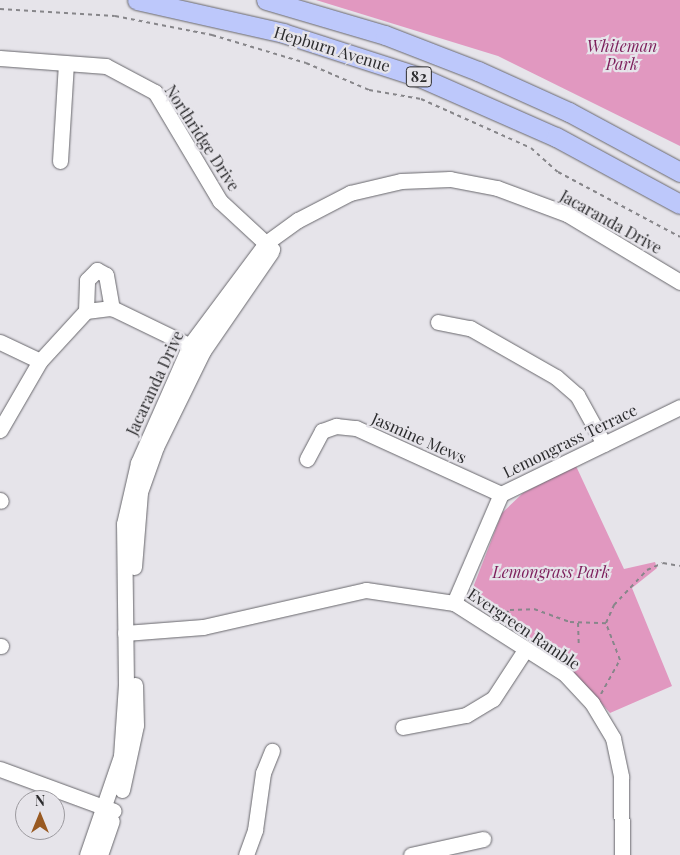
<!DOCTYPE html>
<style>
body{margin:0}
#map{position:relative;width:680px;height:855px;overflow:hidden;background:#e6e4ea;font-family:"Playfair Display",serif}
div>[style]{position:absolute}
.green>*{inset:0;background:#e198c0}
.path>*{height:2px;margin-top:-1px;transform-origin:0;background:repeating-linear-gradient(90deg,#87868a 0 4px,transparent 0 8px)}
.roads{filter:drop-shadow(0 0 1px #68676c) drop-shadow(0 0 1px #68676c)}
.minor>*{height:15px;margin:-7.5px;padding:0 7.5px;transform-origin:7.5px;border-radius:7.5px;background:#fff}
.major>*{height:19px;margin:-9.5px;padding:0 9.5px;transform-origin:9.5px;border-radius:9.5px;background:#bdc8fb}
span{translate:-50% -50%;white-space:nowrap;text-align:center;line-height:1.15;-webkit-text-stroke:4.5px #e6e4ea;paint-order:stroke}
.shield-label span{padding:1px 4px;background:#e6e4ea;border:1px solid;border-radius:4px;-webkit-text-stroke-width:0}
.shield-label{font-size:15px;color:#2c2c2e;font-weight:700}
.park-label{font-size:16px;color:#7c1e5b;font-style:italic}
.street-label{font-size:16px;color:#2c2c2e}
.north{position:absolute;left:15px;top:790px;width:50px;height:50px;box-sizing:border-box;background:#e6e4ea;border:1px solid #9c9a9f;border-radius:50%;rotate:0deg;font-size:14px;font-weight:700;line-height:20px;text-align:center;color:#2c2c2e}
.north::after{content:'';display:block;margin:auto;width:18px;height:22px;background:#995a22;clip-path:polygon(50% 0,100% 100%,50% 72%,0 100%)}
</style>
<div id="map">
<div class="green">
<i style="clip-path:polygon(316px 0,680px 0,680px 146px,498px 56px)"></i>
<i style="clip-path:polygon(576px 466px,624px 569px,655px 562px,657px 568px,632px 588px,672px 686px,610px 713px,558px 655px,479px 605px,475px 598px,474px 585px,502px 513px,523px 493px)"></i>
</div>
<div class="path">
<i style="left:0;top:9px;width:115px;rotate:3.5deg"></i>
<i style="left:115px;top:16px;width:99px;rotate:11.1deg"></i>
<i style="left:212px;top:35px;width:98px;rotate:16.6deg"></i>
<i style="left:306px;top:63px;width:69px;rotate:23.2deg"></i>
<i style="left:369px;top:90px;width:53px;rotate:9.8deg"></i>
<i style="left:421px;top:99px;width:120px;rotate:24deg"></i>
<i style="left:531px;top:148px;width:36px;rotate:42deg"></i>
<i style="left:558px;top:172px;width:138px;rotate:28deg"></i>
<i style="left:499px;top:618px;width:14px;rotate:-36deg"></i>
<i style="left:510px;top:610px;width:24px;rotate:-2deg"></i>
<i style="left:534px;top:609px;width:38px;rotate:20deg"></i>
<i style="left:570px;top:622px;width:36px;rotate:2deg"></i>
<i style="left:606px;top:623px;width:20px;rotate:-66deg"></i>
<i style="left:614px;top:605px;width:48px;rotate:-46.7deg"></i>
<i style="left:647px;top:570px;width:17px;rotate:-24deg"></i>
<i style="left:663px;top:563px;width:17px;rotate:10deg"></i>
<i style="left:578px;top:623px;width:23px;rotate:88deg"></i>
<i style="left:601px;top:694px;width:39px;rotate:-61deg"></i>
<i style="left:620px;top:660px;width:40px;rotate:-111deg"></i>
</div>
<div class="roads">
<div class="minor">
<i style="left:0;top:58px;width:106px;rotate:4.3deg"></i>
<i style="left:106px;top:66px;width:55px;rotate:28deg"></i>
<i style="left:155px;top:92px;width:127px;rotate:59.2deg"></i>
<i style="left:220px;top:201px;width:71px;rotate:42.7deg"></i>
<i style="left:60px;top:161px;width:98px;rotate:-86.5deg"></i>
<i style="left:86px;top:311px;width:31px;rotate:-88deg"></i>
<i style="left:87px;top:280px;width:14px;rotate:-45deg"></i>
<i style="left:97px;top:270px;width:10px;rotate:29deg"></i>
<i style="left:106px;top:275px;width:34px;rotate:80deg"></i>
<i style="left:438px;top:322px;width:33px;rotate:11deg"></i>
<i style="left:470px;top:328px;width:99px;rotate:29.7deg"></i>
<i style="left:556px;top:377px;width:28px;rotate:41deg"></i>
<i style="left:577px;top:395px;width:56px;rotate:61.1deg"></i>
<i style="left:0;top:342px;width:44px;rotate:25.4deg"></i>
<i style="left:0;top:430px;width:80px;rotate:-59.9deg"></i>
<i style="left:40px;top:361px;width:68px;rotate:-47.4deg"></i>
<i style="left:86px;top:311px;width:26px;rotate:-7deg"></i>
<i style="left:112px;top:308px;width:94px;rotate:25.8deg"></i>
<i style="left:307px;top:459px;width:32px;rotate:-62deg"></i>
<i style="left:322px;top:431px;width:15px;rotate:-20deg"></i>
<i style="left:336px;top:426px;width:20px;rotate:6deg"></i>
<i style="left:356px;top:428px;width:159px;rotate:24.5deg"></i>
<i style="left:0;top:500px;width:1px;rotate:45deg"></i>
<i style="left:134px;top:567px;width:75px;rotate:-85.4deg"></i>
<i style="left:140px;top:492px;width:48px;rotate:-70.4deg"></i>
<i style="left:156px;top:447px;width:107px;rotate:-63.9deg"></i>
<i style="left:203px;top:351px;width:120px;rotate:-55.5deg"></i>
<i style="left:454px;top:603px;width:119px;rotate:-66.7deg"></i>
<i style="left:501px;top:494px;width:199px;rotate:-25.9deg"></i>
<i style="left:125px;top:633px;width:78px;rotate:-4.4deg"></i>
<i style="left:203px;top:627px;width:167px;rotate:-12.8deg"></i>
<i style="left:366px;top:590px;width:89px;rotate:8.4deg"></i>
<i style="left:454px;top:603px;width:130px;rotate:32.5deg"></i>
<i style="left:564px;top:673px;width:41px;rotate:47deg"></i>
<i style="left:592px;top:703px;width:41px;rotate:59deg"></i>
<i style="left:613px;top:738px;width:40px;rotate:78deg"></i>
<i style="left:621px;top:777px;width:78px;rotate:89.3deg"></i>
<i style="left:0;top:646px;width:1px"></i>
<i style="left:403px;top:727px;width:64px;rotate:-10.8deg"></i>
<i style="left:466px;top:715px;width:31px;rotate:-31deg"></i>
<i style="left:493px;top:699px;width:59px;rotate:-56.9deg"></i>
<i style="left:0;top:769px;width:121px;rotate:20.2deg"></i>
<i style="left:122px;top:790px;width:66px;rotate:-77.8deg"></i>
<i style="left:136px;top:725px;width:40px;rotate:-91.4deg"></i>
<i style="left:87px;top:855px;width:105px;rotate:-71deg"></i>
<i style="left:121px;top:756px;width:71px;rotate:-86deg"></i>
<i style="left:126px;top:685px;width:161px;rotate:-90.7deg"></i>
<i style="left:124px;top:524px;width:63px;rotate:-77.1deg"></i>
<i style="left:138px;top:463px;width:129px;rotate:-66.2deg"></i>
<i style="left:190px;top:345px;width:127px;rotate:-53.3deg"></i>
<i style="left:266px;top:243px;width:39px;rotate:-36deg"></i>
<i style="left:298px;top:220px;width:59px;rotate:-27.4deg"></i>
<i style="left:350px;top:193px;width:52px;rotate:-13.2deg"></i>
<i style="left:401px;top:181px;width:49px;rotate:-2.3deg"></i>
<i style="left:450px;top:179px;width:48px;rotate:10.8deg"></i>
<i style="left:497px;top:188px;width:75px;rotate:20.4deg"></i>
<i style="left:567px;top:214px;width:132px;rotate:31deg"></i>
<i style="left:100px;top:855px;width:36px;rotate:-71deg"></i>
<i style="left:246px;top:855px;width:27px;rotate:-70deg"></i>
<i style="left:255px;top:830px;width:58px;rotate:-82deg"></i>
<i style="left:263px;top:773px;width:24px;rotate:-68deg"></i>
<i style="left:411px;top:855px;width:74px;rotate:-12.5deg"></i>
</div>
<div class="major">
<i style="left:137px;top:0;width:150px;rotate:12.7deg"></i>
<i style="left:283px;top:33px;width:146px;rotate:17.9deg"></i>
<i style="left:422px;top:78px;width:146px;rotate:23.8deg"></i>
<i style="left:556px;top:137px;width:141px;rotate:28.4deg"></i>
<i style="left:266px;top:0;width:124px;rotate:16.4deg"></i>
<i style="left:385px;top:35px;width:100px;rotate:21.2deg"></i>
<i style="left:478px;top:71px;width:100px;rotate:24.3deg"></i>
<i style="left:569px;top:112px;width:126px;rotate:28.4deg"></i>
</div>
</div>
<div class="shield-label">
<span style="left:419px;top:77px">82</span>
</div>
<div class="park-label">
<span style="left:622px;top:55px">Whiteman<br>Park</span>
<span style="left:551px;top:572px">Lemongrass Park</span>
</div>
<div class="street-label">
<span style="left:332px;top:49px;rotate:17deg">Hepburn Avenue</span>
<span style="left:202px;top:138px;rotate:57deg">Northridge Drive</span>
<span style="left:611px;top:222px;rotate:29deg">Jacaranda Drive</span>
<span style="left:155px;top:383px;rotate:-65deg">Jacaranda Drive</span>
<span style="left:419px;top:438px;rotate:24deg">Jasmine Mews</span>
<span style="left:570px;top:441px;rotate:-26deg">Lemongrass Terrace</span>
<span style="left:524px;top:629px;rotate:34deg">Evergreen Ramble</span>
</div>
<div class="north">N</div>
</div>
